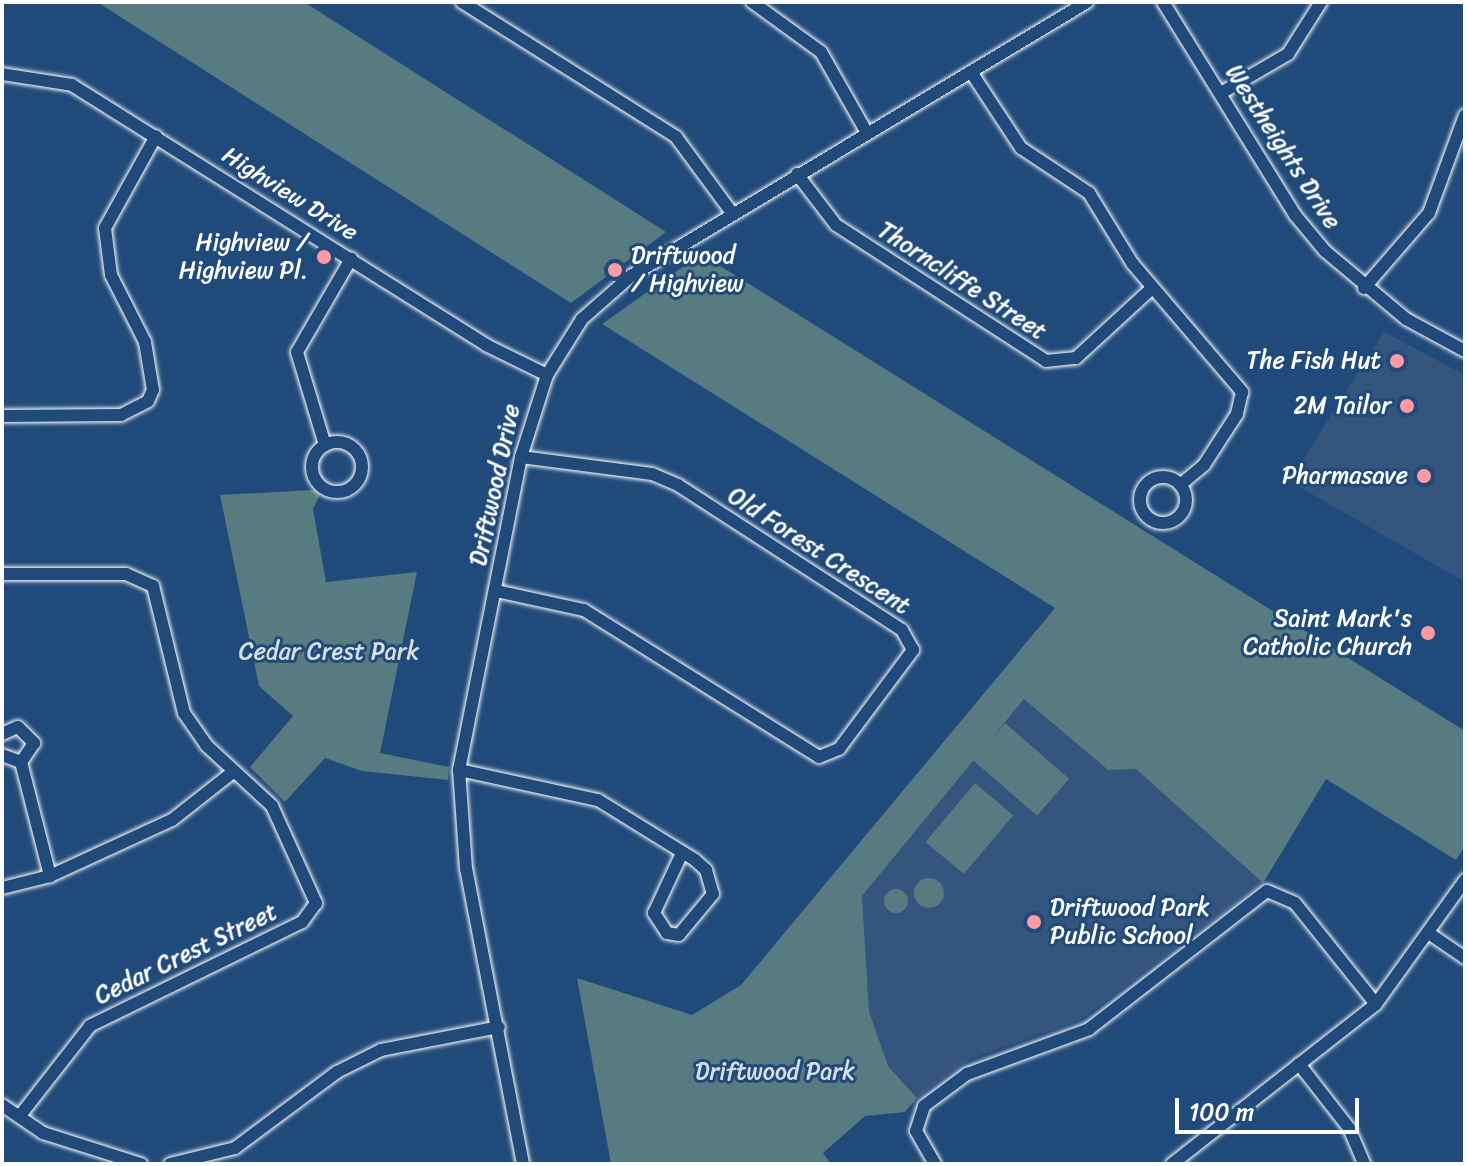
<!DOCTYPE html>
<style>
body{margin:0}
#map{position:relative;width:1467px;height:1166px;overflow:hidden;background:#1f4a7a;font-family:Sriracha,sans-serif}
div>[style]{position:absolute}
.built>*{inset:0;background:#34557d}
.green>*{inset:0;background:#567b81;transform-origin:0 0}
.round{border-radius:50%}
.roads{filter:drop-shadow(0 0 2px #fff) drop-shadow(0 0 2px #fff)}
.minor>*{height:12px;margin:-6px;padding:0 6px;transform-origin:6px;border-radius:6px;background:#1f4a7a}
.minor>.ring{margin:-6px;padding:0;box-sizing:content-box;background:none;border:12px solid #1f4a7a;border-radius:50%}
.dots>*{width:22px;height:22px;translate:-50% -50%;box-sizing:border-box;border:4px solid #1f4a7a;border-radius:50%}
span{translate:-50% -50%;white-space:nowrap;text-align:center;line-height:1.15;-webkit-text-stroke:6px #1f4a7a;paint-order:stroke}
.street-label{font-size:24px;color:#fff}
.poi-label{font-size:24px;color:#fff}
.right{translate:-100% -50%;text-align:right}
.left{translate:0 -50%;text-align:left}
.park-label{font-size:24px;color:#d5dee0}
.frame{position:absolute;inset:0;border:4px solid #fff;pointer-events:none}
.scale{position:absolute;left:1175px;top:1098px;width:184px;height:36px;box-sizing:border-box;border:4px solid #fff;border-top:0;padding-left:10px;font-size:24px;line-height:28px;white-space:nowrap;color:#fff;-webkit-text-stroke:6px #1f4a7a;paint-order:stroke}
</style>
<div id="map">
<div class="built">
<i style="clip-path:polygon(1384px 332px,1465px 375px,1465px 582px,1289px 481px)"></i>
<i style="clip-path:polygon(1024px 699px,1108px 770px,1136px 769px,1263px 883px,1080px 1020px,970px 1059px,917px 1098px,888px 1066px,869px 1011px,862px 896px)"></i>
</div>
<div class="green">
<i style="clip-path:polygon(97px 2px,304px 2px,666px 232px,571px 303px)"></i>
<i style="clip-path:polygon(701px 254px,1465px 731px,1465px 846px,1456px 860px,1326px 779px,1263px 883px,1136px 769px,1108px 770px,1024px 699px,862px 896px,869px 1011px,888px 1066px,917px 1098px,905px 1112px,865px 1116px,823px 1153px,831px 1164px,611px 1164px,577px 978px,692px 1015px,741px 985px,1055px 608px,602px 324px)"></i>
<i style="clip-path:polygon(314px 490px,320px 495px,313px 509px,326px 582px,417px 572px,380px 753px,449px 767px,448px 780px,362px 771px,325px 758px,285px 802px,250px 767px,293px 716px,259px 686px,220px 495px)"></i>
<i style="left:1005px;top:723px;width:85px;height:49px;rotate:41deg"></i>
<i style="left:975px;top:783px;width:50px;height:77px;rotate:40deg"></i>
<i class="round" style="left:914px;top:878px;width:30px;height:30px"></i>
<i class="round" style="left:884px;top:889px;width:24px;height:24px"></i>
</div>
<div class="roads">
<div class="minor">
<i style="left:462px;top:2px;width:253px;rotate:32.2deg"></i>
<i style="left:676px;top:137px;width:94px;rotate:53.6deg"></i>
<i style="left:752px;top:2px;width:85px;rotate:35.9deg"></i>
<i style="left:821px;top:52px;width:93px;rotate:60.4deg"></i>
<i style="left:1163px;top:2px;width:251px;rotate:58.2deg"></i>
<i style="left:1295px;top:215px;width:47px;rotate:50.2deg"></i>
<i style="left:1325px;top:251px;width:106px;rotate:40deg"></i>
<i style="left:1406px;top:319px;width:67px;rotate:28.5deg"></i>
<i style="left:971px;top:72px;width:91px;rotate:56.7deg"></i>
<i style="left:1021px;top:148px;width:82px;rotate:33.5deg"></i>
<i style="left:1089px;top:193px;width:82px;rotate:58.4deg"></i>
<i style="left:1132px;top:263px;width:170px;rotate:49.5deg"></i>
<i style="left:1242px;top:392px;width:23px;rotate:103deg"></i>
<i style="left:1237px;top:414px;width:61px;rotate:122.9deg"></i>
<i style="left:1204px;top:465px;width:31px;rotate:140deg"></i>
<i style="left:2px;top:74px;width:71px;rotate:8.9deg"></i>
<i style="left:72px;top:85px;width:489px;rotate:32.1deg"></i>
<i style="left:486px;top:345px;width:68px;rotate:26.2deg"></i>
<i style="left:1221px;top:93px;width:78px;rotate:-30.2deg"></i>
<i style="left:1288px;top:54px;width:62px;rotate:-57.6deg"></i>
<i style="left:797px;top:174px;width:64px;rotate:52.6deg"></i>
<i style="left:836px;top:225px;width:250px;rotate:32.9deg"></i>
<i style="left:1046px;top:361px;width:30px;rotate:-6deg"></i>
<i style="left:1076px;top:358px;width:103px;rotate:-42.6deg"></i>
<i style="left:1364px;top:288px;width:99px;rotate:-49.1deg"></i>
<i style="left:1429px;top:213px;width:104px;rotate:-69.8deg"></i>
<i style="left:2px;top:416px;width:119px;rotate:-0.5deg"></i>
<i style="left:121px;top:415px;width:30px;rotate:-27deg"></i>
<i style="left:148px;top:401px;width:12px;rotate:-66deg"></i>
<i style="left:153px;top:390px;width:49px;rotate:-99.5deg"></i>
<i style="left:145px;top:342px;width:75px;rotate:-116.9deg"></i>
<i style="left:111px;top:275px;width:47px;rotate:-97.3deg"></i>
<i style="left:105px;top:228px;width:105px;rotate:-61deg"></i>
<i class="ring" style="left:312px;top:442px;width:38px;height:38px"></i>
<i style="left:325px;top:445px;width:97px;rotate:-106.8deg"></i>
<i style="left:297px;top:352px;width:108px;rotate:-59.9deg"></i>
<i class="ring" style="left:1140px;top:477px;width:34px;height:34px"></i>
<i style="left:2px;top:574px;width:124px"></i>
<i style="left:126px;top:574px;width:30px;rotate:24deg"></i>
<i style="left:153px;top:586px;width:131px;rotate:76.3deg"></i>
<i style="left:184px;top:713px;width:39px;rotate:55deg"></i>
<i style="left:206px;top:745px;width:90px;rotate:42.7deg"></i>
<i style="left:272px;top:806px;width:107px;rotate:65.6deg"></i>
<i style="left:316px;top:903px;width:24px;rotate:126deg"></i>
<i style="left:302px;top:922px;width:236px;rotate:153.9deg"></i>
<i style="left:90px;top:1026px;width:115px;rotate:128deg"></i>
<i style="left:496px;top:591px;width:90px;rotate:12.2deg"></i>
<i style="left:584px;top:610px;width:277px;rotate:32deg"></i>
<i style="left:819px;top:757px;width:22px;rotate:-22deg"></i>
<i style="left:839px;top:749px;width:124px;rotate:-53.2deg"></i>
<i style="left:913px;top:650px;width:23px;rotate:-119deg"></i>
<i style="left:902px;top:630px;width:267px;rotate:-147.1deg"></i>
<i style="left:678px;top:485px;width:28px;rotate:-157deg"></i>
<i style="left:652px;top:474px;width:132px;rotate:-172.6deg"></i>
<i style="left:2px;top:734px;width:17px;rotate:-24deg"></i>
<i style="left:18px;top:727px;width:23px;rotate:45deg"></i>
<i style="left:34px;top:743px;width:23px;rotate:124deg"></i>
<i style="left:21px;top:762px;width:20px;rotate:-160deg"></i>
<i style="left:21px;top:762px;width:118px;rotate:75.7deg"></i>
<i style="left:459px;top:770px;width:142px;rotate:12.2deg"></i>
<i style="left:598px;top:800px;width:114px;rotate:31.7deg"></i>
<i style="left:695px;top:860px;width:15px;rotate:42deg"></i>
<i style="left:706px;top:870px;width:25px;rotate:74deg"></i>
<i style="left:713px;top:894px;width:53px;rotate:129.7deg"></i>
<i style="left:679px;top:935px;width:12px;rotate:-171deg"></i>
<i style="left:667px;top:933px;width:24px;rotate:-123deg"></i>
<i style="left:654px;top:913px;width:66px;rotate:-65deg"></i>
<i style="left:2px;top:888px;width:49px;rotate:-14deg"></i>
<i style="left:50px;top:876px;width:134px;rotate:-24.7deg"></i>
<i style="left:172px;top:820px;width:78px;rotate:-38.2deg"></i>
<i style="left:1430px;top:934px;width:42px;rotate:34.4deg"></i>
<i style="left:1299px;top:1064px;width:81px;rotate:52deg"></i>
<i style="left:1349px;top:1128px;width:39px;rotate:67deg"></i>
<i style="left:2px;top:1105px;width:50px;rotate:34.3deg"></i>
<i style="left:43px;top:1133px;width:103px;rotate:17.6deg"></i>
<i style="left:170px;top:1164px;width:67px;rotate:-13.8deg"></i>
<i style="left:235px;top:1148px;width:127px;rotate:-36.7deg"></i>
<i style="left:337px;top:1072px;width:49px;rotate:-26.6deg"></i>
<i style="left:381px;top:1050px;width:120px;rotate:-11deg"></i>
<i style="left:523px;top:1164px;width:300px;rotate:-100.9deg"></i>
<i style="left:466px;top:869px;width:99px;rotate:-94deg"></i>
<i style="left:459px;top:770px;width:319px;rotate:-78.8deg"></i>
<i style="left:521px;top:457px;width:86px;rotate:-72.4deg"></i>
<i style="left:547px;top:375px;width:66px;rotate:-58deg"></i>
<i style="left:582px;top:319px;width:65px;rotate:-41.3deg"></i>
<i style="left:631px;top:276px;width:532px;rotate:-31deg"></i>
<i style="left:935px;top:1164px;width:38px;rotate:-120deg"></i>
<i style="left:916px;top:1131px;width:26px;rotate:-72deg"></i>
<i style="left:924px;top:1106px;width:54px;rotate:-36.7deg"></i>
<i style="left:967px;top:1074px;width:130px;rotate:-20.2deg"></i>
<i style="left:1089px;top:1029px;width:225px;rotate:-37.8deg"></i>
<i style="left:1267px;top:891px;width:30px;rotate:23deg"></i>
<i style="left:1295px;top:903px;width:129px;rotate:51.3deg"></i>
<i style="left:1172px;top:1164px;width:259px;rotate:-38.1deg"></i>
<i style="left:1376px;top:1004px;width:153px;rotate:-54.3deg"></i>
</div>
</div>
<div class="dots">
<i style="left:324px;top:257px;background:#ff9aa2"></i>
<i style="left:615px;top:270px;background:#ff9aa2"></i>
<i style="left:1397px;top:361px;background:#ff9aa2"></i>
<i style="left:1407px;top:406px;background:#ff9aa2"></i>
<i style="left:1424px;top:476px;background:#ff9aa2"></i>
<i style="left:1428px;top:633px;background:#ff9aa2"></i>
<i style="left:1034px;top:922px;background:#ff9aa2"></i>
</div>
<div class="street-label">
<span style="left:1283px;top:147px;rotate:57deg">Westheights Drive</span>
<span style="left:290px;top:194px;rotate:32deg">Highview Drive</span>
<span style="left:962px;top:281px;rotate:33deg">Thorncliffe Street</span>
<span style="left:495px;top:485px;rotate:-78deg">Driftwood Drive</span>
<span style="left:819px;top:551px;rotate:33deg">Old Forest Crescent</span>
<span style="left:186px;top:954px;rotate:-26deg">Cedar Crest Street</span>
</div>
<div class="poi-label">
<span class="right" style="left:308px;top:257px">Highview /<br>Highview Pl.</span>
<span class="left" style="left:631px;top:270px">Driftwood<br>/ Highview</span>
<span class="right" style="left:1381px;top:361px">The Fish Hut</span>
<span class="right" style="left:1391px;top:406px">2M Tailor</span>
<span class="right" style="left:1408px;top:476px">Pharmasave</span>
<span class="right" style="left:1412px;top:633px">Saint Mark's<br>Catholic Church</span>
<span class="left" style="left:1050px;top:922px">Driftwood Park<br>Public School</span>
</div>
<div class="park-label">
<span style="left:329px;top:652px">Cedar Crest Park</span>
<span style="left:775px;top:1072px">Driftwood Park</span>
</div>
<div class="frame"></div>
<div class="scale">100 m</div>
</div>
